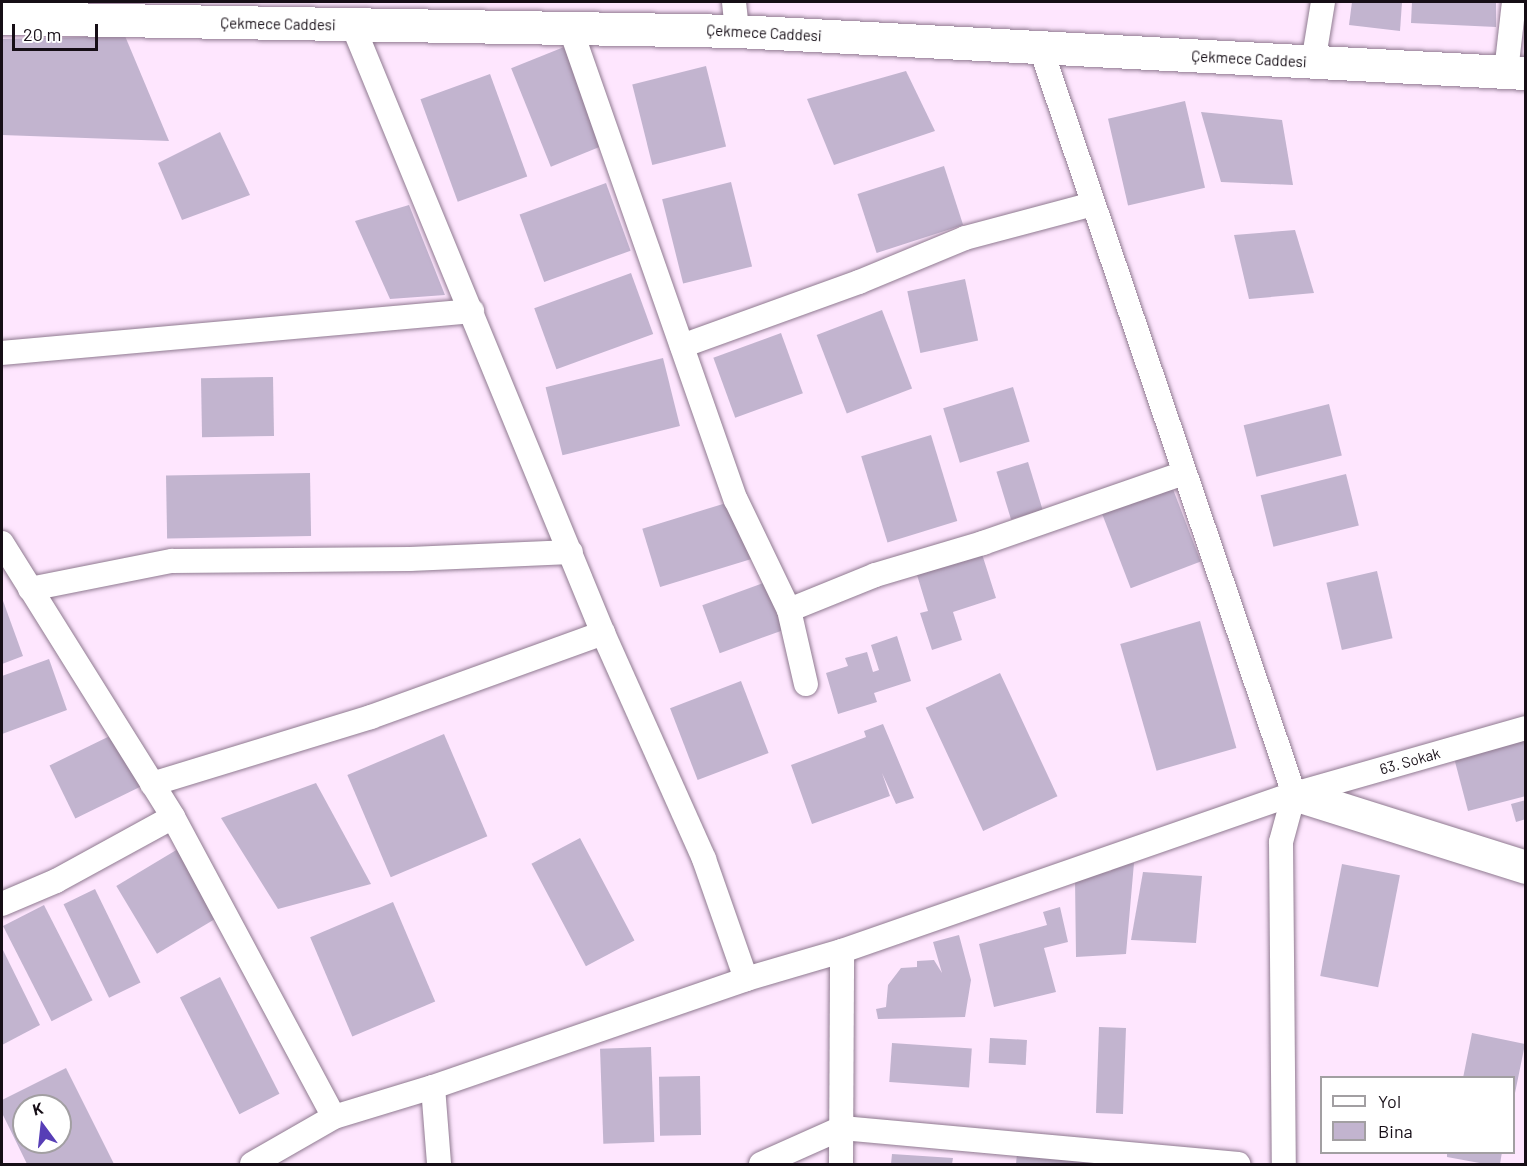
<!DOCTYPE html>
<meta charset="utf-8">
<style>
body{margin:0}
#map{position:relative;width:1527px;height:1166px;overflow:hidden;background:#fee6fe;font-family:Barlow,sans-serif}
div>[style]{position:absolute}
.building>*{inset:0;background:#c2b4cf;transform-origin:0 0}
.roads{filter:drop-shadow(0 0 2px #8f7a90) drop-shadow(0 0 2px #8f7a90)}
.street>*{height:24px;margin:-12px;padding:0 12px;transform-origin:12px;border-radius:12px;background:#fff}
.secondary>*{height:33px;margin:-16.5px;padding:0 16.5px;transform-origin:16.5px;border-radius:16.5px;background:#fff}
span{translate:-50% -50%;white-space:nowrap;text-align:center;line-height:1.15;-webkit-text-stroke:4.5px #fff;paint-order:stroke}
.street-label{font-size:15px;color:#160e16}
.frame{position:absolute;inset:0;border:3px solid #160e16;pointer-events:none}
.legend{position:absolute;left:1320px;top:1076px;width:195px;height:78px;box-sizing:border-box;background:#fff;border:2px solid #a29fa2;margin:0;padding:8px 10px;list-style:none;font-size:18px;color:#160e16}
.legend li{display:flex;align-items:center;gap:12px;height:30px}
.legend b{width:30px;border:2px solid #a29fa2}
.north{position:absolute;left:12px;top:1094px;width:60px;height:60px;box-sizing:border-box;background:#fff;border:2px solid #a29fa2;border-radius:50%;rotate:345deg;font-size:16px;font-weight:700;line-height:24px;text-align:center;color:#160e16}
.north::after{content:'';display:block;margin:auto;width:21px;height:27px;background:#573eb6;clip-path:polygon(50% 0,100% 100%,50% 72%,0 100%)}
.scale{position:absolute;left:12px;top:24px;width:86px;height:27px;box-sizing:border-box;border:3px solid #160e16;border-top:0;padding-left:8px;font-size:18px;line-height:21px;white-space:nowrap;color:#160e16;-webkit-text-stroke:4px #fff;paint-order:stroke}
</style>
<div id="map">
<div class="building">
<i style="clip-path:polygon(1352px 2px,1402px 2px,1400px 31px,1349px 25px)"></i>
<i style="clip-path:polygon(1412px 2px,1496px 2px,1496px 27px,1411px 23px)"></i>
<i style="clip-path:polygon(125px 36px,169px 141px,2px 135px,2px 39px)"></i>
<i style="left:564px;top:47px;width:106px;height:57px;rotate:68deg"></i>
<i style="left:706px;top:66px;width:83px;height:76px;rotate:76deg"></i>
<i style="clip-path:polygon(906px 71px,935px 131px,834px 165px,807px 99px)"></i>
<i style="left:490px;top:74px;width:109px;height:74px;rotate:70deg"></i>
<i style="left:1185px;top:101px;width:89px;height:79px;rotate:77deg"></i>
<i style="clip-path:polygon(1201px 112px,1282px 120px,1293px 185px,1221px 182px)"></i>
<i style="clip-path:polygon(220px 132px,250px 195px,182px 220px,158px 163px)"></i>
<i style="left:944px;top:166px;width:62px;height:91px;rotate:72deg"></i>
<i style="left:731px;top:182px;width:87px;height:71px;rotate:76deg"></i>
<i style="left:606px;top:183px;width:72px;height:92px;rotate:70deg"></i>
<i style="clip-path:polygon(409px 205px,445px 295px,390px 299px,355px 221px)"></i>
<i style="clip-path:polygon(1295px 230px,1314px 293px,1249px 299px,1234px 235px)"></i>
<i style="left:631px;top:273px;width:65px;height:103px;rotate:70deg"></i>
<i style="left:965px;top:279px;width:63px;height:59px;rotate:78deg"></i>
<i style="left:882px;top:310px;width:84px;height:70px;rotate:69deg"></i>
<i style="left:781px;top:333px;width:64px;height:72px;rotate:70deg"></i>
<i style="left:663px;top:358px;width:70px;height:121px;rotate:76deg"></i>
<i style="left:273px;top:377px;width:59px;height:72px;rotate:89deg"></i>
<i style="left:1013px;top:387px;width:57px;height:73px;rotate:73deg"></i>
<i style="left:1329px;top:404px;width:53px;height:88px;rotate:76deg"></i>
<i style="left:931px;top:435px;width:90px;height:73px;rotate:73deg"></i>
<i style="left:1028px;top:462px;width:50px;height:33px;rotate:73deg"></i>
<i style="left:310px;top:473px;width:63px;height:144px;rotate:89deg"></i>
<i style="left:1346px;top:474px;width:53px;height:88px;rotate:76deg"></i>
<i style="left:1171px;top:484px;width:83px;height:75px;rotate:69deg"></i>
<i style="left:736px;top:500px;width:61px;height:98px;rotate:73deg"></i>
<i style="clip-path:polygon(982px 554px,996px 598px,953px 612px,962px 640px,932px 650px,920px 613px,928px 611px,917px 575px)"></i>
<i style="left:1377px;top:571px;width:69px;height:52px;rotate:77deg"></i>
<i style="left:769px;top:581px;width:51px;height:71px;rotate:70deg"></i>
<i style="clip-path:polygon(2px 598px,23px 656px,2px 664px)"></i>
<i style="left:1200px;top:621px;width:132px;height:83px;rotate:74deg"></i>
<i style="clip-path:polygon(897px 636px,911px 681px,874px 693px,877px 702px,838px 714px,826px 673px,848px 666px,845px 658px,867px 652px,873px 672px,879px 670px,871px 645px)"></i>
<i style="clip-path:polygon(49px 659px,67px 710px,2px 734px,2px 676px)"></i>
<i style="left:1000px;top:673px;width:136px;height:82px;rotate:65deg"></i>
<i style="left:741px;top:681px;width:77px;height:76px;rotate:69deg"></i>
<i style="clip-path:polygon(883px 724px,914px 798px,896px 804px,882px 773px,890px 796px,812px 824px,791px 765px,866px 737px,864px 731px)"></i>
<i style="left:116px;top:733px;width:59px;height:74px;rotate:64deg"></i>
<i style="left:444px;top:734px;width:111px;height:105px;rotate:67deg"></i>
<i style="clip-path:polygon(1526px 736px,1526px 796px,1468px 811px,1453px 754px)"></i>
<i style="clip-path:polygon(316px 783px,371px 884px,278px 909px,221px 818px)"></i>
<i style="clip-path:polygon(1526px 800px,1526px 819px,1516px 822px,1511px 804px)"></i>
<i style="left:580px;top:838px;width:116px;height:55px;rotate:62deg"></i>
<i style="left:178px;top:849px;width:79px;height:72px;rotate:59deg"></i>
<i style="clip-path:polygon(1134px 863px,1126px 954px,1076px 957px,1075px 879px,1111px 871px,1114px 865px)"></i>
<i style="left:1342px;top:864px;width:59px;height:114px;rotate:11deg"></i>
<i style="clip-path:polygon(1143px 872px,1202px 876px,1196px 943px,1131px 940px)"></i>
<i style="left:95px;top:889px;width:104px;height:35px;rotate:64deg"></i>
<i style="left:393px;top:902px;width:108px;height:90px;rotate:67deg"></i>
<i style="left:44px;top:905px;width:107px;height:46px;rotate:63deg"></i>
<i style="clip-path:polygon(1060px 907px,1068px 942px,1044px 948px,1056px 992px,994px 1007px,979px 944px,1047px 925px,1043px 912px)"></i>
<i style="clip-path:polygon(959px 935px,971px 980px,965px 1017px,878px 1019px,876px 1009px,886px 1007px,888px 985px,901px 968px,917px 967px,917px 961px,934px 960px,942px 973px,933px 942px)"></i>
<i style="clip-path:polygon(2px 948px,40px 1025px,2px 1045px)"></i>
<i style="left:220px;top:977px;width:131px;height:45px;rotate:63deg"></i>
<i style="left:1099px;top:1027px;width:27px;height:86px;rotate:2deg"></i>
<i style="clip-path:polygon(1472px 1033px,1525px 1044px,1515px 1093px,1514px 1078px,1463px 1078px)"></i>
<i style="left:990px;top:1038px;width:37px;height:25px;rotate:3deg"></i>
<i style="left:892px;top:1043px;width:80px;height:39px;rotate:4deg"></i>
<i style="left:651px;top:1047px;width:95px;height:51px;rotate:88deg"></i>
<i style="clip-path:polygon(evenodd,66px 1068px,114px 1164px,27px 1164px,2px 1113px,2px 1100px,66px 1068px,24px 1106px,60px 1106px,60px 1142px,24px 1142px,24px 1106px)"></i>
<i style="left:700px;top:1076px;width:59px;height:41px;rotate:89deg"></i>
<i style="clip-path:polygon(1018px 1144px,1125px 1164px,1016px 1164px)"></i>
<i style="clip-path:polygon(1447px 1152px,1502px 1152px,1500px 1164px,1485px 1164px,1447px 1157px)"></i>
<i style="clip-path:polygon(892px 1154px,953px 1158px,952px 1164px,891px 1164px)"></i>
</div>
<div class="roads">
<div class="street">
<i style="left:734px;top:2px;width:29px;rotate:84deg"></i>
<i style="left:353px;top:26px;width:656px;rotate:67.62deg"></i>
<i style="left:603px;top:633px;width:248px;rotate:65.9deg"></i>
<i style="left:704px;top:859px;width:127px;rotate:70.7deg"></i>
<i style="left:571px;top:30px;width:498px;rotate:70.7deg"></i>
<i style="left:736px;top:500px;width:122px;rotate:64.3deg"></i>
<i style="left:789px;top:610px;width:76px;rotate:77.1deg"></i>
<i style="left:1041px;top:49px;width:787px;rotate:71.24deg"></i>
<i style="left:1294px;top:794px;width:50px;rotate:105.2deg"></i>
<i style="left:1281px;top:842px;width:322px;rotate:89.5deg"></i>
<i style="left:1313px;top:63px;width:62px;rotate:-80.7deg"></i>
<i style="left:1506px;top:72px;width:70px;rotate:-83.5deg"></i>
<i style="left:682px;top:346px;width:188px;rotate:-19.9deg"></i>
<i style="left:859px;top:282px;width:115px;rotate:-22.5deg"></i>
<i style="left:965px;top:238px;width:132px;rotate:-14.9deg"></i>
<i style="left:2px;top:353px;width:472px;rotate:-5.1deg"></i>
<i style="left:2px;top:543px;width:323px;rotate:58deg"></i>
<i style="left:173px;top:817px;width:340px;rotate:61.8deg"></i>
<i style="left:30px;top:589px;width:145px;rotate:-11.2deg"></i>
<i style="left:172px;top:561px;width:238px;rotate:-0.5deg"></i>
<i style="left:410px;top:559px;width:161px;rotate:-2.5deg"></i>
<i style="left:789px;top:610px;width:93px;rotate:-22.1deg"></i>
<i style="left:875px;top:575px;width:113px;rotate:-16.5deg"></i>
<i style="left:983px;top:543px;width:213px;rotate:-19.2deg"></i>
<i style="left:152px;top:784px;width:229px;rotate:-17deg"></i>
<i style="left:371px;top:717px;width:247px;rotate:-19.9deg"></i>
<i style="left:2px;top:904px;width:59px;rotate:-23.1deg"></i>
<i style="left:56px;top:881px;width:133px;rotate:-28.7deg"></i>
<i style="left:433px;top:1087px;width:77px;rotate:85.5deg"></i>
<i style="left:252px;top:1164px;width:95px;rotate:-29.8deg"></i>
<i style="left:334px;top:1117px;width:103px;rotate:-16.9deg"></i>
<i style="left:433px;top:1087px;width:331px;rotate:-19deg"></i>
<i style="left:746px;top:979px;width:100px;rotate:-16.3deg"></i>
<i style="left:842px;top:951px;width:478px;rotate:-19.2deg"></i>
<i style="left:1294px;top:794px;width:241px;rotate:-15.9deg"></i>
<i style="left:761px;top:1164px;width:89px;rotate:-24deg"></i>
<i style="left:842px;top:1128px;width:398px;rotate:5.2deg"></i>
<i style="left:841px;top:1164px;width:213px;rotate:-89.7deg"></i>
</div>
<div class="secondary">
<i style="left:2px;top:18px;width:735px;rotate:1.01deg"></i>
<i style="left:737px;top:31px;width:790px;rotate:3.05deg"></i>
<i style="left:1294px;top:794px;width:243px;rotate:17.5deg"></i>
</div>
</div>
<div class="street-label">
<span style="left:278px;top:24px;rotate:1deg">Çekmece Caddesi</span>
<span style="left:764px;top:33px;rotate:3deg">Çekmece Caddesi</span>
<span style="left:1249px;top:59px;rotate:3deg">Çekmece Caddesi</span>
<span style="left:1410px;top:761px;rotate:-16deg">63. Sokak</span>
</div>
<div class="frame"></div>
<ul class="legend">
<li><b style="height:8px;background:#fff"></b>Yol</li>
<li><b style="height:16px;background:#c2b4cf"></b>Bina</li>
</ul>
<div class="north">K</div>
<div class="scale">20 m</div>
</div>
